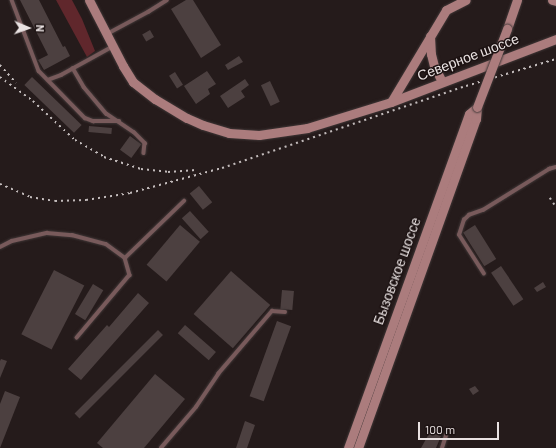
<!DOCTYPE html>
<meta charset="utf-8">
<style>
body{margin:0}
#map{position:relative;width:556px;height:448px;overflow:hidden;background:#251b1b;font-family:Barlow,sans-serif}
div>[style]{position:absolute}
.green>*{inset:0;background:#60272c}
.building>*{inset:0;background:#4c4040;transform-origin:0 0}
.roads{filter:drop-shadow(0 0 1px #403737) drop-shadow(0 0 1px #403737)}
.lane>*{height:3.5px;margin:-1.75px;padding:0 1.75px;transform-origin:1.75px;border-radius:1.75px;background:#785a5b}
.secondary>*{height:9px;margin:-4.5px;padding:0 4.5px;transform-origin:4.5px;border-radius:4.5px;background:#ab7c7d}
.rail>*{height:1.5px;margin-top:-0.75px;transform-origin:0;background:repeating-linear-gradient(90deg,#c2bbbb 0 2px,transparent 0 6px)}
.bridges{filter:drop-shadow(0 0 1px #403737) drop-shadow(0 0 1px #403737)}
.secondary-bridge>*{height:9px;margin:-4.5px;padding:0 4.5px;transform-origin:4.5px;border-radius:4.5px;background:#ab7c7d}
span{translate:-50% -50%;white-space:nowrap;text-align:center;line-height:1.15;-webkit-text-stroke:3px #1c1212;paint-order:stroke}
.street-label{font-size:14px;color:#e9e2e2}
.north{position:absolute;left:8px;top:8px;width:40px;height:40px;-webkit-text-stroke:3px #1c1212;paint-order:stroke;rotate:92deg;font-size:11px;font-weight:700;line-height:16px;text-align:center;color:#e9e2e2}
.north::after{content:'';display:block;margin:auto;width:14px;height:18px;background:#e9e2e2;clip-path:polygon(50% 0,100% 100%,50% 72%,0 100%)}
.scale{position:absolute;left:418px;top:422px;width:81px;height:18px;box-sizing:border-box;border:2px solid #e9e2e2;border-top:0;padding-left:5px;font-size:12px;line-height:14px;white-space:nowrap;color:#e9e2e2;-webkit-text-stroke:3px #1c1212;paint-order:stroke}
</style>
<div id="map">
<div class="green">
<i style="clip-path:polygon(56px 0,72px 0,82px 19px,95px 51px,87px 57px)"></i>
</div>
<div class="building">
<i style="clip-path:polygon(20px 0,39px 0,63px 47px,65px 46px,70px 56px,44px 70px,38px 60px,48px 55px)"></i>
<i style="clip-path:polygon(186px 0,193px 0,221px 45px,201px 58px,171px 9px)"></i>
<i style="left:150px;top:30px;width:8px;height:9px;rotate:60deg"></i>
<i style="clip-path:polygon(239px 56px,243px 62px,228px 70px,225px 65px)"></i>
<i style="clip-path:polygon(207px 71px,216px 84px,208px 89px,210px 94px,196px 104px,184px 86px)"></i>
<i style="left:175px;top:72px;width:15px;height:7px;rotate:58deg"></i>
<i style="left:32px;top:77px;width:69px;height:11px;rotate:44deg"></i>
<i style="clip-path:polygon(245px 79px,249px 85px,241px 91px,245px 97px,228px 108px,220px 96px)"></i>
<i style="left:270px;top:81px;width:23px;height:10px;rotate:65deg"></i>
<i style="left:89px;top:126px;width:23px;height:6px;rotate:5deg"></i>
<i style="left:130px;top:136px;width:14px;height:17px;rotate:36deg"></i>
<i style="left:199px;top:186px;width:21px;height:12px;rotate:51deg"></i>
<i style="left:190px;top:211px;width:28px;height:11px;rotate:48deg"></i>
<i style="left:180px;top:225px;width:26px;height:52px;rotate:40deg"></i>
<i style="left:475px;top:225px;width:40px;height:14px;rotate:58deg"></i>
<i style="left:501px;top:266px;width:40px;height:12px;rotate:56deg"></i>
<i style="left:54px;top:270px;width:34px;height:72px;rotate:27deg"></i>
<i style="left:231px;top:271px;width:52px;height:57px;rotate:41deg"></i>
<i style="clip-path:polygon(543px 282px,546px 287px,537px 292px,534px 288px)"></i>
<i style="left:93px;top:284px;width:12px;height:35px;rotate:31deg"></i>
<i style="left:282px;top:290px;width:12px;height:19px;rotate:5deg"></i>
<i style="clip-path:polygon(138px 293px,149px 303px,81px 380px,68px 369px,107px 325px,109px 327px)"></i>
<i style="left:277px;top:321px;width:15px;height:80px;rotate:20deg"></i>
<i style="left:185px;top:325px;width:41px;height:11px;rotate:41deg"></i>
<i style="left:158px;top:330px;width:7px;height:118px;rotate:45deg"></i>
<i style="clip-path:polygon(1px 359px,7px 361px,0 378px,0 361px)"></i>
<i style="clip-path:polygon(155px 374px,185px 399px,144px 448px,103px 448px,97px 443px)"></i>
<i style="clip-path:polygon(475px 386px,479px 391px,473px 395px,469px 389px)"></i>
<i style="clip-path:polygon(5px 391px,20px 397px,0 448px,0 404px)"></i>
<i style="clip-path:polygon(245px 421px,255px 425px,247px 448px,236px 448px)"></i>
<i style="clip-path:polygon(430px 432px,441px 436px,436px 448px,421px 448px)"></i>
</div>
<div class="roads">
<div class="lane">
<i style="left:12px;top:0;width:76px;rotate:69.2deg"></i>
<i style="left:39px;top:71px;width:66px;rotate:45.6deg"></i>
<i style="left:85px;top:118px;width:9px;rotate:21deg"></i>
<i style="left:93px;top:121px;width:26px"></i>
<i style="left:107px;top:34px;width:47px;rotate:-28.2deg"></i>
<i style="left:148px;top:12px;width:22px;rotate:-32deg"></i>
<i style="left:73px;top:68px;width:22px;rotate:60deg"></i>
<i style="left:84px;top:87px;width:35px;rotate:50deg"></i>
<i style="left:107px;top:114px;width:32px;rotate:34deg"></i>
<i style="left:134px;top:132px;width:16px;rotate:45deg"></i>
<i style="left:145px;top:143px;width:10px;rotate:96deg"></i>
<i style="left:48px;top:80px;width:14px;rotate:-21deg"></i>
<i style="left:61px;top:75px;width:58px;rotate:-28.8deg"></i>
<i style="left:0;top:247px;width:13px;rotate:-27deg"></i>
<i style="left:12px;top:241px;width:36px;rotate:-13deg"></i>
<i style="left:47px;top:233px;width:25px;rotate:5deg"></i>
<i style="left:72px;top:235px;width:35px;rotate:15deg"></i>
<i style="left:106px;top:244px;width:24px;rotate:36deg"></i>
<i style="left:125px;top:258px;width:18px;rotate:74deg"></i>
<i style="left:130px;top:275px;width:82px;rotate:130.1deg"></i>
<i style="left:125px;top:258px;width:82px;rotate:-44deg"></i>
<i style="left:484px;top:274px;width:46px;rotate:-122.7deg"></i>
<i style="left:459px;top:235px;width:16px;rotate:-72deg"></i>
<i style="left:464px;top:220px;width:7px;rotate:-45deg"></i>
<i style="left:469px;top:215px;width:15px;rotate:-20deg"></i>
<i style="left:483px;top:210px;width:78px;rotate:-31.8deg"></i>
<i style="left:549px;top:169px;width:7px;rotate:-16deg"></i>
<i style="left:161px;top:448px;width:54px;rotate:-49.5deg"></i>
<i style="left:196px;top:407px;width:40px;rotate:-56deg"></i>
<i style="left:218px;top:374px;width:83px;rotate:-49.4deg"></i>
<i style="left:272px;top:311px;width:13px;rotate:4deg"></i>
<i style="left:442px;top:448px;width:13px;rotate:-72deg"></i>
</div>
<div class="secondary">
<i style="left:89px;top:0;width:74px;rotate:62.7deg"></i>
<i style="left:123px;top:66px;width:19px;rotate:58deg"></i>
<i style="left:133px;top:82px;width:28px;rotate:38deg"></i>
<i style="left:155px;top:99px;width:37px;rotate:31deg"></i>
<i style="left:187px;top:118px;width:17px;rotate:24deg"></i>
<i style="left:203px;top:125px;width:27px;rotate:17deg"></i>
<i style="left:229px;top:133px;width:30px;rotate:4deg"></i>
<i style="left:259px;top:135px;width:49px;rotate:-8.3deg"></i>
<i style="left:307px;top:128px;width:88px;rotate:-17.2deg"></i>
<i style="left:391px;top:102px;width:177px;rotate:-20.9deg"></i>
<i style="left:552px;top:0;width:4px;rotate:14deg"></i>
<i style="left:507px;top:29px;width:31px;rotate:-71deg"></i>
<i style="left:430px;top:36px;width:18px;rotate:87deg"></i>
<i style="left:431px;top:54px;width:12px;rotate:76deg"></i>
<i style="left:434px;top:66px;width:18px;rotate:63deg"></i>
<i style="left:391px;top:102px;width:107px;rotate:-59.1deg"></i>
<i style="left:446px;top:10px;width:22px;rotate:-27deg"></i>
<i style="left:348px;top:448px;width:355px;rotate:-70.1deg"></i>
<i style="left:469px;top:114px;width:11px;rotate:-41deg"></i>
<i style="left:358px;top:448px;width:350px;rotate:-70.3deg"></i>
<i style="left:476px;top:119px;width:12px;rotate:-85deg"></i>
</div>
</div>
<div class="rail">
<i style="left:0;top:65px;width:24px;rotate:48deg"></i>
<i style="left:0;top:77px;width:41px;rotate:36deg"></i>
<i style="left:33px;top:101px;width:57px;rotate:42.9deg"></i>
<i style="left:75px;top:140px;width:34px;rotate:30deg"></i>
<i style="left:104px;top:157px;width:39px;rotate:18deg"></i>
<i style="left:141px;top:169px;width:27px;rotate:6deg"></i>
<i style="left:168px;top:172px;width:28px;rotate:-4deg"></i>
<i style="left:0;top:184px;width:33px;rotate:23deg"></i>
<i style="left:30px;top:197px;width:25px;rotate:9deg"></i>
<i style="left:55px;top:201px;width:31px;rotate:-2deg"></i>
<i style="left:86px;top:200px;width:45px;rotate:-9deg"></i>
<i style="left:130px;top:193px;width:95px;rotate:-15.2deg"></i>
<i style="left:222px;top:168px;width:257px;rotate:-18.6deg"></i>
<i style="left:466px;top:86px;width:94px;rotate:-16.7deg"></i>
<i style="left:550px;top:198px;width:11px;rotate:56deg"></i>
</div>
<div class="bridges">
<div class="secondary-bridge">
<i style="left:477px;top:107px;width:84px;rotate:-69deg"></i>
</div>
</div>
<div class="street-label">
<span style="left:468px;top:57px;rotate:-21deg">Северное шоссе</span>
<span style="left:397px;top:271px;rotate:-70deg">Бызовское шоссе</span>
</div>
<div class="north">N</div>
<div class="scale">100 m</div>
</div>
